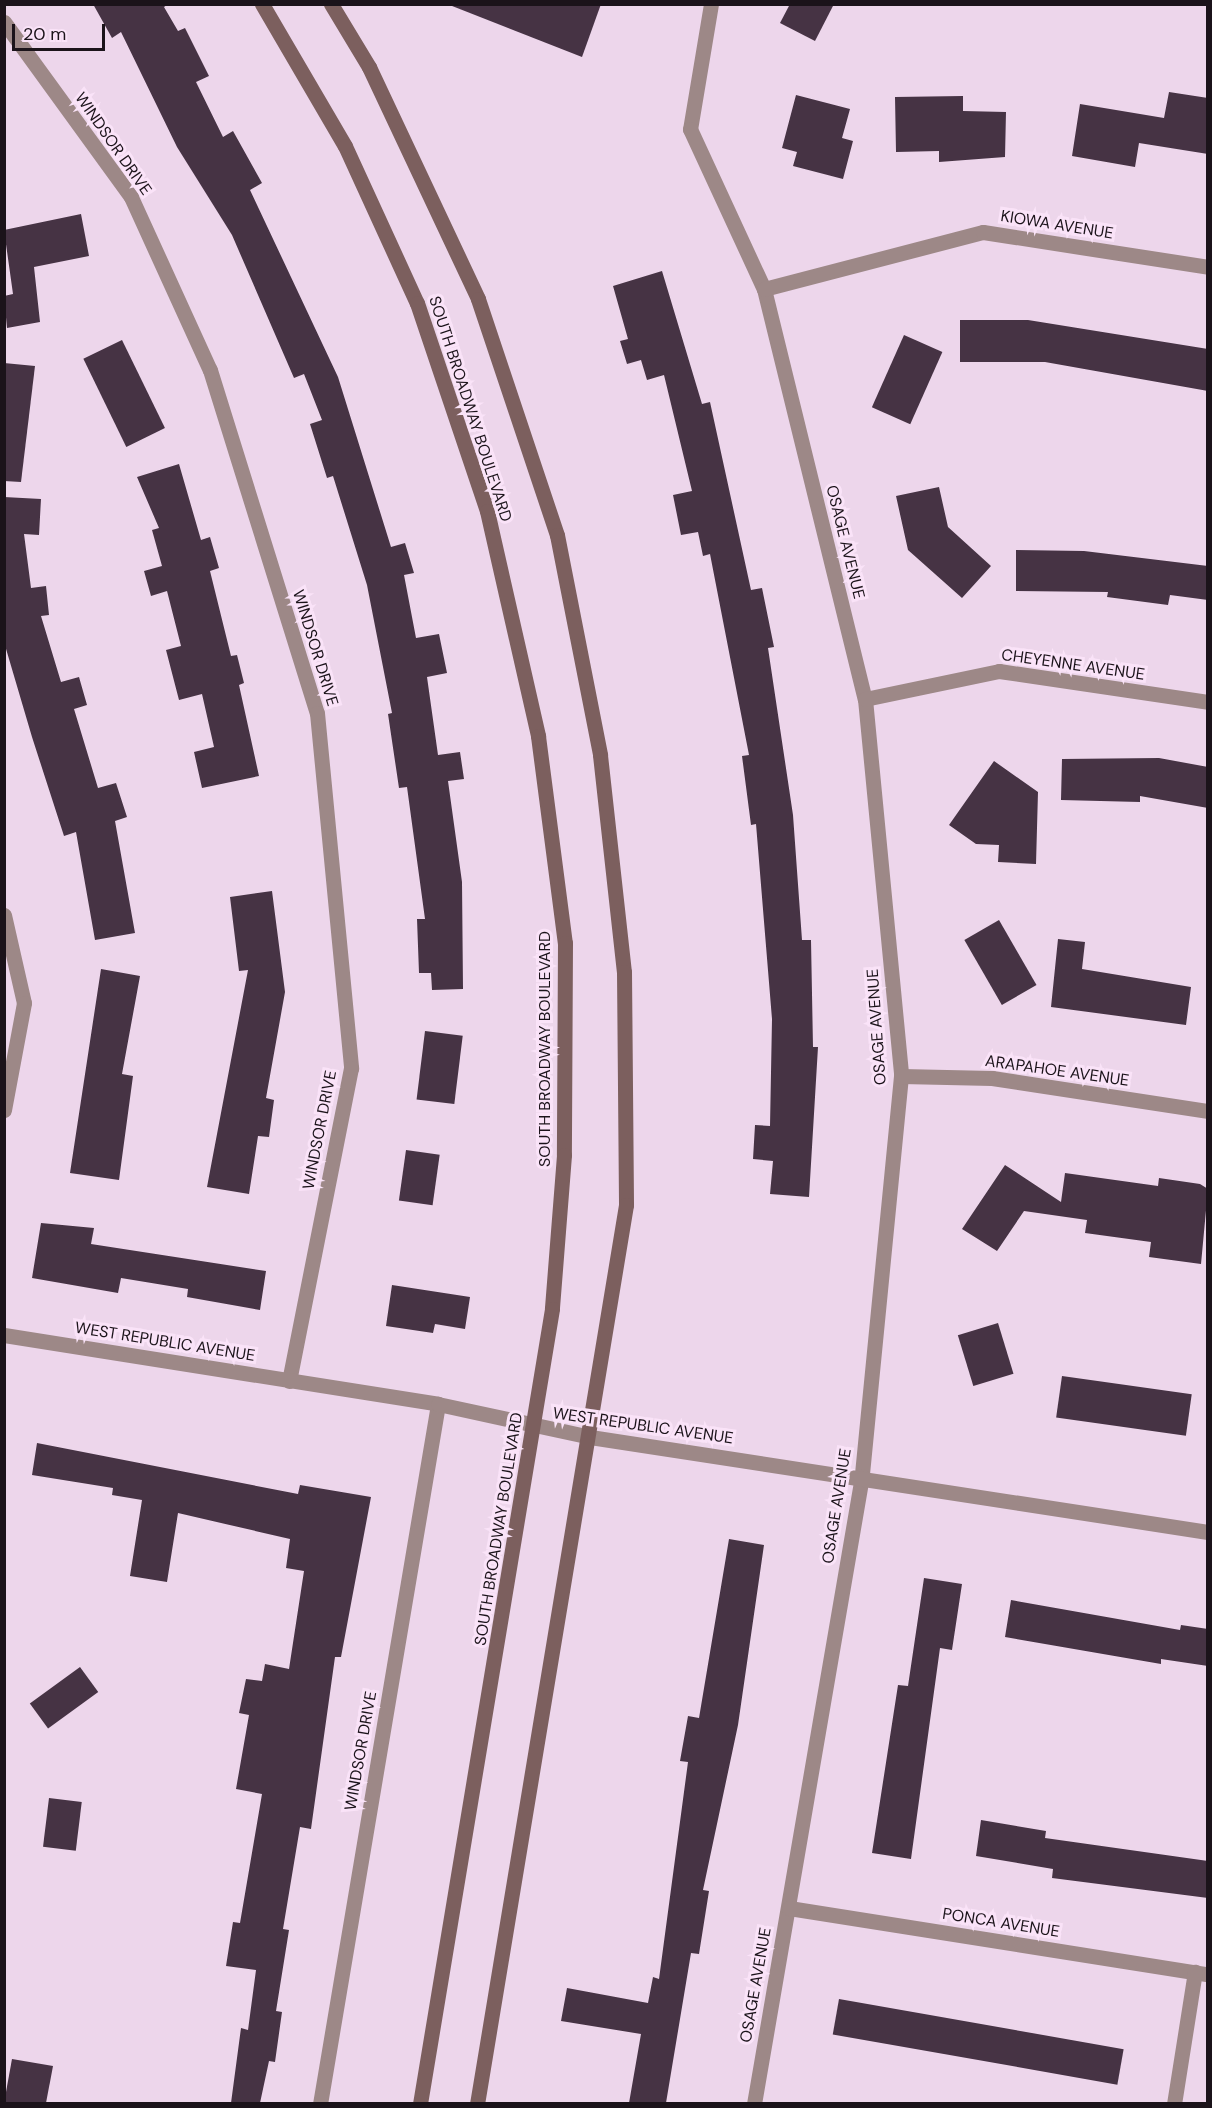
<!DOCTYPE html>
<style>
body{margin:0}
#map{position:relative;width:1212px;height:2108px;overflow:hidden;background:#edd6eb;font-family:"DM Sans",sans-serif}
div>[style]{position:absolute}
.building>*{inset:0;background:#463344;transform-origin:0 0}
.minor>*{height:15px;margin:-7.5px;padding:0 7.5px;transform-origin:7.5px;border-radius:7.5px;background:#9d8887}
.tertiary>*{height:15px;margin:-7.5px;padding:0 7.5px;transform-origin:7.5px;border-radius:7.5px;background:#9d8887}
.secondary>*{height:15px;margin:-7.5px;padding:0 7.5px;transform-origin:7.5px;border-radius:7.5px;background:#7c5f5e}
span{translate:-50% -50%;white-space:nowrap;text-align:center;line-height:1.15;-webkit-text-stroke:6px #fae3f8;paint-order:stroke}
.street-label{font-size:16px;color:#1b131a}
.frame{position:absolute;inset:0;border:6px solid #1b131a;pointer-events:none}
.scale{position:absolute;left:12px;top:24px;width:93px;height:27px;box-sizing:border-box;border:3px solid #1b131a;border-top:0;padding-left:8px;font-size:18px;line-height:21px;white-space:nowrap;color:#1b131a;-webkit-text-stroke:4px #fae3f8;paint-order:stroke}
</style>
<div id="map">
<div class="building">
<i style="clip-path:polygon(93px 4px,168px 4px,164px 7px,178px 31px,185px 28px,209px 76px,196px 82px,223px 137px,233px 131px,262px 183px,250px 190px,338px 377px,391px 547px,405px 543px,414px 573px,404px 575px,416px 638px,439px 634px,447px 673px,427px 677px,438px 755px,460px 752px,464px 779px,448px 781px,462px 882px,463px 989px,432px 990px,431px 973px,419px 973px,417px 919px,425px 919px,407px 787px,399px 788px,388px 714px,392px 713px,367px 585px,333px 476px,327px 478px,310px 424px,322px 420px,304px 374px,294px 378px,232px 235px,177px 147px,121px 32px,112px 38px)"></i>
<i style="clip-path:polygon(447px 4px,601px 4px,582px 57px)"></i>
<i style="clip-path:polygon(790px 4px,834px 4px,815px 41px,780px 23px)"></i>
<i style="clip-path:polygon(1169px 92px,1208px 98px,1208px 154px,1139px 143px,1135px 167px,1072px 156px,1080px 104px,1164px 118px)"></i>
<i style="clip-path:polygon(796px 95px,850px 109px,842px 138px,853px 141px,843px 179px,793px 166px,797px 152px,782px 148px)"></i>
<i style="clip-path:polygon(963px 96px,963px 111px,1006px 112px,1005px 157px,939px 162px,939px 151px,896px 152px,895px 97px)"></i>
<i style="clip-path:polygon(81px 214px,89px 256px,34px 267px,40px 322px,7px 328px,4px 296px,13px 294px,4px 230px)"></i>
<i style="clip-path:polygon(662px 271px,702px 404px,710px 402px,751px 590px,762px 588px,774px 647px,768px 648px,793px 815px,802px 940px,811px 940px,813px 1047px,818px 1047px,809px 1197px,770px 1194px,773px 1161px,753px 1159px,755px 1125px,770px 1126px,772px 1019px,756px 824px,751px 825px,742px 756px,749px 755px,710px 554px,703px 556px,698px 532px,681px 535px,673px 495px,692px 491px,664px 375px,647px 380px,641px 360px,627px 364px,620px 341px,628px 339px,613px 286px)"></i>
<i style="clip-path:polygon(960px 320px,1028px 320px,1208px 349px,1208px 391px,1045px 362px,960px 362px)"></i>
<i style="left:904px;top:335px;width:42px;height:79px;rotate:24deg"></i>
<i style="left:122px;top:340px;width:98px;height:43px;rotate:64deg"></i>
<i style="clip-path:polygon(4px 363px,35px 366px,21px 482px,4px 481px)"></i>
<i style="clip-path:polygon(179px 464px,201px 540px,210px 537px,219px 568px,210px 571px,231px 656px,237px 655px,244px 683px,239px 685px,259px 776px,202px 788px,194px 752px,214px 747px,202px 694px,179px 700px,166px 650px,181px 646px,167px 591px,151px 596px,144px 571px,162px 566px,152px 530px,159px 528px,137px 477px)"></i>
<i style="clip-path:polygon(939px 487px,948px 527px,991px 566px,962px 598px,908px 550px,896px 496px)"></i>
<i style="clip-path:polygon(4px 497px,41px 499px,39px 535px,24px 534px,31px 588px,46px 586px,49px 615px,41px 616px,61px 682px,79px 677px,87px 705px,74px 709px,98px 788px,116px 783px,127px 817px,115px 821px,135px 933px,95px 940px,76px 832px,64px 836px,32px 737px,4px 642px)"></i>
<i style="clip-path:polygon(1016px 550px,1084px 551px,1208px 566px,1208px 600px,1170px 595px,1168px 605px,1107px 597px,1108px 592px,1016px 591px)"></i>
<i style="clip-path:polygon(1159px 758px,1208px 767px,1208px 808px,1140px 796px,1140px 802px,1061px 800px,1062px 759px)"></i>
<i style="clip-path:polygon(994px 761px,1038px 792px,1036px 864px,998px 862px,999px 845px,976px 844px,949px 825px)"></i>
<i style="clip-path:polygon(272px 891px,285px 992px,266px 1098px,274px 1100px,269px 1137px,258px 1136px,249px 1194px,207px 1187px,248px 970px,239px 971px,230px 897px)"></i>
<i style="left:999px;top:920px;width:75px;height:40px;rotate:60deg"></i>
<i style="clip-path:polygon(1058px 939px,1085px 942px,1082px 969px,1191px 987px,1186px 1025px,1051px 1007px)"></i>
<i style="clip-path:polygon(101px 969px,140px 976px,122px 1074px,133px 1076px,119px 1180px,70px 1173px)"></i>
<i style="left:425px;top:1031px;width:38px;height:69px;rotate:7deg"></i>
<i style="left:406px;top:1150px;width:34px;height:51px;rotate:8deg"></i>
<i style="clip-path:polygon(1005px 1165px,1061px 1202px,1065px 1173px,1158px 1186px,1159px 1178px,1200px 1184px,1208px 1189px,1201px 1264px,1149px 1257px,1151px 1242px,1085px 1233px,1087px 1220px,1024px 1211px,997px 1251px,962px 1229px)"></i>
<i style="clip-path:polygon(41px 1223px,94px 1228px,91px 1244px,266px 1271px,260px 1310px,187px 1297px,188px 1289px,121px 1278px,118px 1293px,32px 1278px)"></i>
<i style="clip-path:polygon(392px 1285px,470px 1297px,465px 1329px,435px 1324px,433px 1333px,386px 1326px)"></i>
<i style="left:998px;top:1323px;width:53px;height:42px;rotate:73deg"></i>
<i style="left:1062px;top:1376px;width:131px;height:42px;rotate:8deg"></i>
<i style="clip-path:polygon(37px 1443px,298px 1494px,300px 1485px,371px 1497px,341px 1657px,335px 1657px,311px 1829px,300px 1827px,283px 1929px,289px 1930px,276px 2011px,282px 2012px,275px 2062px,269px 2061px,260px 2103px,231px 2103px,241px 2028px,248px 2030px,256px 1970px,226px 1966px,233px 1922px,240px 1923px,262px 1794px,236px 1789px,249px 1715px,239px 1713px,246px 1679px,262px 1681px,265px 1664px,289px 1669px,304px 1571px,286px 1568px,290px 1539px,178px 1513px,167px 1582px,130px 1576px,142px 1500px,112px 1495px,113px 1488px,32px 1475px)"></i>
<i style="clip-path:polygon(729px 1539px,764px 1545px,738px 1725px,703px 1890px,709px 1891px,699px 1954px,691px 1953px,666px 2103px,629px 2103px,641px 2034px,561px 2021px,567px 1988px,648px 2003px,653px 1977px,659px 1979px,688px 1762px,680px 1761px,688px 1716px,699px 1718px)"></i>
<i style="clip-path:polygon(924px 1578px,962px 1584px,952px 1650px,940px 1648px,911px 1859px,872px 1853px,898px 1685px,908px 1686px)"></i>
<i style="clip-path:polygon(1011px 1600px,1180px 1630px,1181px 1625px,1208px 1629px,1208px 1666px,1161px 1659px,1161px 1664px,1005px 1637px)"></i>
<i style="left:80px;top:1667px;width:31px;height:62px;rotate:54deg"></i>
<i style="left:49px;top:1798px;width:33px;height:49px;rotate:7deg"></i>
<i style="clip-path:polygon(981px 1820px,1046px 1831px,1045px 1838px,1208px 1861px,1208px 1898px,1052px 1878px,1053px 1869px,976px 1856px)"></i>
<i style="left:839px;top:1999px;width:289px;height:36px;rotate:10deg"></i>
<i style="clip-path:polygon(12px 2059px,53px 2066px,46px 2103px,4px 2103px)"></i>
</div>
<div class="minor">
<i style="left:711px;top:4px;width:127px;rotate:99.5deg"></i>
<i style="left:690px;top:129px;width:176px;rotate:65.2deg"></i>
<i style="left:764px;top:289px;width:422px;rotate:76.2deg"></i>
<i style="left:865px;top:699px;width:379px;rotate:84.5deg"></i>
<i style="left:901px;top:1076px;width:402px;rotate:95.6deg"></i>
<i style="left:862px;top:1476px;width:637px;rotate:99.76deg"></i>
<i style="left:4px;top:22px;width:216px;rotate:54deg"></i>
<i style="left:131px;top:197px;width:190px;rotate:65.5deg"></i>
<i style="left:210px;top:370px;width:359px;rotate:72.7deg"></i>
<i style="left:317px;top:713px;width:357px;rotate:84.5deg"></i>
<i style="left:351px;top:1068px;width:319px;rotate:101.2deg"></i>
<i style="left:764px;top:289px;width:226px;rotate:-14.6deg"></i>
<i style="left:983px;top:232px;width:228px;rotate:8.8deg"></i>
<i style="left:865px;top:699px;width:137px;rotate:-11.8deg"></i>
<i style="left:999px;top:671px;width:211px;rotate:8.4deg"></i>
<i style="left:4px;top:915px;width:90px;rotate:77.2deg"></i>
<i style="left:24px;top:1003px;width:109px;rotate:100.6deg"></i>
<i style="left:901px;top:1076px;width:91px;rotate:1.3deg"></i>
<i style="left:992px;top:1078px;width:219px;rotate:8.7deg"></i>
<i style="left:789px;top:1908px;width:424px;rotate:9deg"></i>
<i style="left:320px;top:2104px;width:710px;rotate:-80.43deg"></i>
<i style="left:1174px;top:2104px;width:134px;rotate:-81deg"></i>
</div>
<div class="tertiary">
<i style="left:4px;top:1335px;width:439px;rotate:9deg"></i>
<i style="left:438px;top:1404px;width:156px;rotate:12.2deg"></i>
<i style="left:590px;top:1437px;width:625px;rotate:8.74deg"></i>
</div>
<div class="secondary">
<i style="left:262px;top:4px;width:164px;rotate:59.7deg"></i>
<i style="left:345px;top:146px;width:173px;rotate:65.4deg"></i>
<i style="left:417px;top:303px;width:219px;rotate:71.4deg"></i>
<i style="left:487px;top:511px;width:231px;rotate:77.2deg"></i>
<i style="left:538px;top:736px;width:209px;rotate:82.6deg"></i>
<i style="left:565px;top:943px;width:212px;rotate:90.3deg"></i>
<i style="left:564px;top:1155px;width:154px;rotate:94.5deg"></i>
<i style="left:552px;top:1309px;width:806px;rotate:99.43deg"></i>
<i style="left:331px;top:4px;width:74px;rotate:58.9deg"></i>
<i style="left:369px;top:67px;width:256px;rotate:64.8deg"></i>
<i style="left:478px;top:299px;width:249px;rotate:71.5deg"></i>
<i style="left:557px;top:535px;width:224px;rotate:78.9deg"></i>
<i style="left:600px;top:755px;width:218px;rotate:83.7deg"></i>
<i style="left:624px;top:972px;width:233px;rotate:89.5deg"></i>
<i style="left:626px;top:1205px;width:911px;rotate:99.41deg"></i>
</div>
<div class="street-label">
<span style="left:113px;top:144px;rotate:55deg">WINDSOR DRIVE</span>
<span style="left:1057px;top:225px;rotate:9deg">KIOWA AVENUE</span>
<span style="left:470px;top:409px;rotate:72deg">SOUTH BROADWAY BOULEVARD</span>
<span style="left:845px;top:542px;rotate:76deg">OSAGE AVENUE</span>
<span style="left:315px;top:648px;rotate:73deg">WINDSOR DRIVE</span>
<span style="left:1073px;top:665px;rotate:8deg">CHEYENNE AVENUE</span>
<span style="left:877px;top:1027px;rotate:-94deg">OSAGE AVENUE</span>
<span style="left:545px;top:1049px;rotate:-90deg">SOUTH BROADWAY BOULEVARD</span>
<span style="left:1057px;top:1071px;rotate:8deg">ARAPAHOE AVENUE</span>
<span style="left:320px;top:1130px;rotate:-79deg">WINDSOR DRIVE</span>
<span style="left:165px;top:1342px;rotate:9deg">WEST REPUBLIC AVENUE</span>
<span style="left:643px;top:1426px;rotate:8deg">WEST REPUBLIC AVENUE</span>
<span style="left:837px;top:1506px;rotate:-81deg">OSAGE AVENUE</span>
<span style="left:499px;top:1529px;rotate:-81deg">SOUTH BROADWAY BOULEVARD</span>
<span style="left:361px;top:1751px;rotate:-80deg">WINDSOR DRIVE</span>
<span style="left:1001px;top:1923px;rotate:9deg">PONCA AVENUE</span>
<span style="left:756px;top:1985px;rotate:-80deg">OSAGE AVENUE</span>
</div>
<div class="frame"></div>
<div class="scale">20 m</div>
</div>
